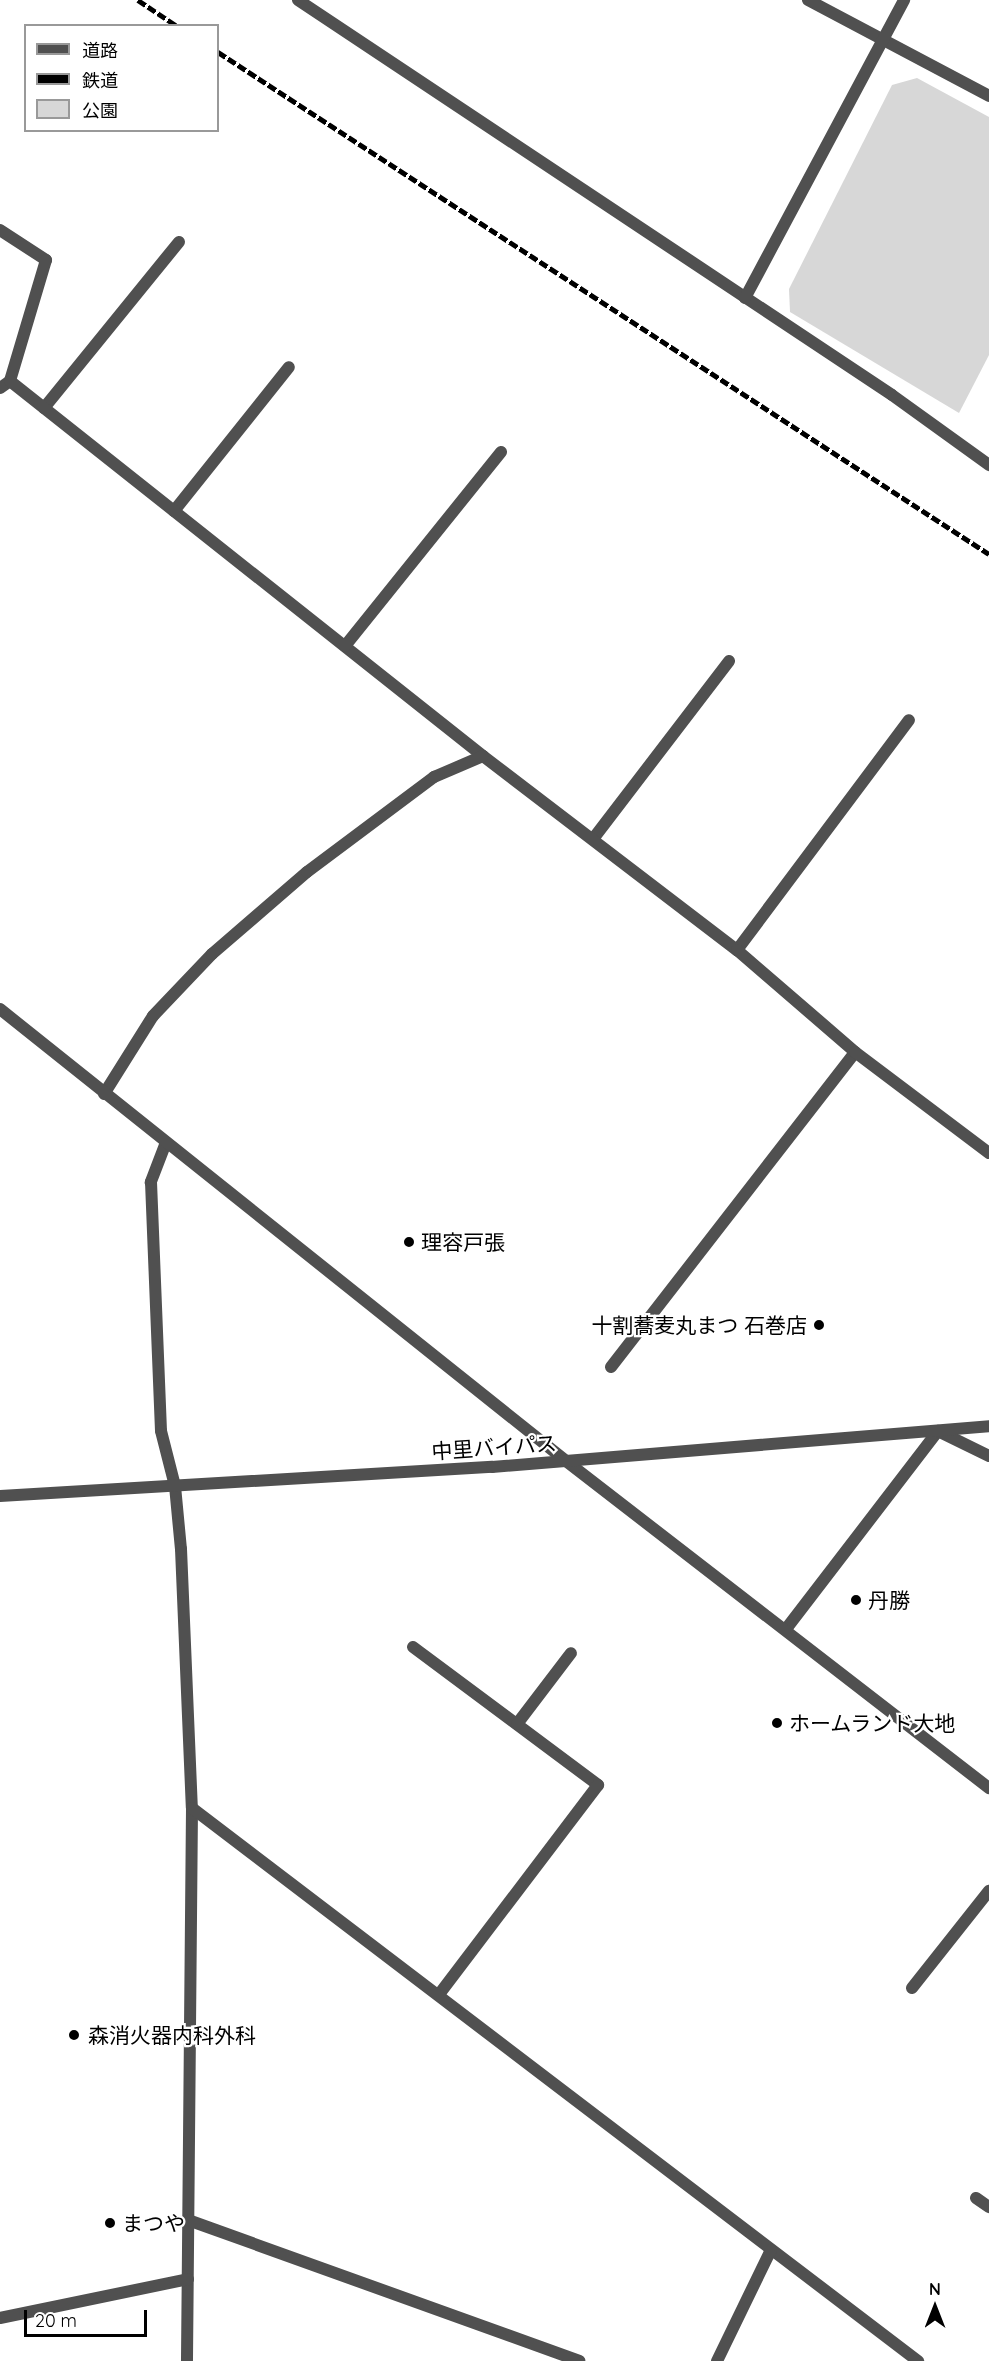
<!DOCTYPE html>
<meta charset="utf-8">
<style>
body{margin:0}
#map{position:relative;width:989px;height:2361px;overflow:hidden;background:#fff;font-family:Quicksand,"Noto Sans JP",sans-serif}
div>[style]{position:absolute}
.green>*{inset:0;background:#d7d7d7}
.service>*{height:12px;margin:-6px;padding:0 6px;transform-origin:6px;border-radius:6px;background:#505050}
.minor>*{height:12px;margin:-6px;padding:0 6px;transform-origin:6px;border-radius:6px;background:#505050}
.tertiary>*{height:12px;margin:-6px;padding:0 6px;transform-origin:6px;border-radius:6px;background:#505050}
.rail>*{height:4.5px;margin-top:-2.25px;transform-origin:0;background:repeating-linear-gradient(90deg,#000 0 9px,transparent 0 12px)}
.dots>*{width:16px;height:16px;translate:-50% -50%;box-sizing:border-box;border:3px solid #fff;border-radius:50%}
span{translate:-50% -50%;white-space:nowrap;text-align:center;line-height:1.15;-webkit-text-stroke:4.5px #fff;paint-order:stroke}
.poi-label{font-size:21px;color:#000}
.left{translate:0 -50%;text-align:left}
.right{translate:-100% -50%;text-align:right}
.street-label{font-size:21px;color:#000}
.legend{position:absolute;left:24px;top:24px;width:195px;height:108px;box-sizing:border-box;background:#fff;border:2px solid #999;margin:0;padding:8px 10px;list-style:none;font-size:18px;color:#000}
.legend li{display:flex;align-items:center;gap:12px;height:30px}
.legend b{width:30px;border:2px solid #999}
.north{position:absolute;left:905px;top:2277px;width:60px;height:60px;-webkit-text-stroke:4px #fff;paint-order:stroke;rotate:0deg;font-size:16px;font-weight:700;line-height:24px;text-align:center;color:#000}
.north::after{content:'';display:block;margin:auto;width:21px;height:27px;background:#000;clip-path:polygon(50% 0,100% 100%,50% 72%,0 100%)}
.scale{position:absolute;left:24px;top:2310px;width:123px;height:27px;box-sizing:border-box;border:3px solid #000;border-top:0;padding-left:8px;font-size:18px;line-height:21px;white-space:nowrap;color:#000;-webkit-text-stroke:4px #fff;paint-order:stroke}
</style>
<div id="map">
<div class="green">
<i style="clip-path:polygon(917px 78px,989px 117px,989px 355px,959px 413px,790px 312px,789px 289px,892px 85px)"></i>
</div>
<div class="service">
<i style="left:0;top:388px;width:12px;rotate:-35deg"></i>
<i style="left:44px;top:408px;width:214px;rotate:-50.9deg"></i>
<i style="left:174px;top:511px;width:184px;rotate:-51.4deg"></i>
<i style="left:593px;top:839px;width:224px;rotate:-52.6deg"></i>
<i style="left:737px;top:950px;width:287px;rotate:-53.2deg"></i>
<i style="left:611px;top:1367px;width:398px;rotate:-52.2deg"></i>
<i style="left:786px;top:1629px;width:250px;rotate:-52.5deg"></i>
<i style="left:413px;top:1647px;width:231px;rotate:36.7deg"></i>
<i style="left:598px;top:1785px;width:261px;rotate:127.2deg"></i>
<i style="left:517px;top:1724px;width:89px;rotate:-52.7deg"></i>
<i style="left:912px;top:1988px;width:124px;rotate:-51.6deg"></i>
<i style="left:976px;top:2198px;width:16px;rotate:35deg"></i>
</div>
<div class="minor">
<i style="left:298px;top:0;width:713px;rotate:33.62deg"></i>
<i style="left:892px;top:395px;width:120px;rotate:35.8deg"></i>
<i style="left:808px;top:0;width:205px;rotate:27.9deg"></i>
<i style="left:0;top:230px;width:55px;rotate:33.1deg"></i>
<i style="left:46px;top:260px;width:126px;rotate:106.6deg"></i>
<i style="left:10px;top:381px;width:604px;rotate:38.41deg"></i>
<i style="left:483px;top:756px;width:320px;rotate:37.4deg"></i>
<i style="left:737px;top:950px;width:156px;rotate:40.8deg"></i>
<i style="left:855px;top:1052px;width:168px;rotate:37deg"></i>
<i style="left:345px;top:646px;width:249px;rotate:-51.2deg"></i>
<i style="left:104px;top:1094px;width:92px;rotate:-57.9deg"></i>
<i style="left:153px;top:1016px;width:86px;rotate:-46.4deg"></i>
<i style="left:212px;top:954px;width:125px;rotate:-40.8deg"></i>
<i style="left:307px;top:872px;width:159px;rotate:-36.8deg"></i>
<i style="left:434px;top:777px;width:53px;rotate:-23.2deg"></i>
<i style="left:165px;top:1145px;width:40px;rotate:111deg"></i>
<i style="left:151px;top:1182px;width:249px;rotate:87.7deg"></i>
<i style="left:161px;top:1431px;width:57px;rotate:75.7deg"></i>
<i style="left:175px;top:1486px;width:63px;rotate:84.6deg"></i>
<i style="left:181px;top:1549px;width:259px;rotate:87.6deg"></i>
<i style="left:192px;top:1808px;width:553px;rotate:90.52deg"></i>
<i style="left:938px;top:1431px;width:57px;rotate:26.1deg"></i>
<i style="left:192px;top:1808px;width:913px;rotate:37.3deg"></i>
<i style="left:188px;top:2220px;width:416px;rotate:19.8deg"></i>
<i style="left:0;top:2318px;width:192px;rotate:-11.7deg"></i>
<i style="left:717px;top:2361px;width:123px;rotate:-64.1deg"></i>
</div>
<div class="tertiary">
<i style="left:745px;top:298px;width:338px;rotate:-61.9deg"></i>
<i style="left:0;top:1009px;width:724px;rotate:38.61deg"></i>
<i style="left:566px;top:1461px;width:535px;rotate:37.71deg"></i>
<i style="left:0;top:1496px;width:493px;rotate:-3.4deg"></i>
<i style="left:492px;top:1467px;width:499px;rotate:-4.7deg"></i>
</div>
<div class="rail">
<i style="left:138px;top:0;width:47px;rotate:33.7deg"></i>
<i style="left:218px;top:52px;width:920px;rotate:33.07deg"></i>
</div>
<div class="dots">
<i style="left:409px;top:1242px;background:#000"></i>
<i style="left:819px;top:1325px;background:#000"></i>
<i style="left:856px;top:1600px;background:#000"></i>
<i style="left:777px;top:1723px;background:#000"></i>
<i style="left:74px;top:2035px;background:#000"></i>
<i style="left:110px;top:2223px;background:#000"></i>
</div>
<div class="poi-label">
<span class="left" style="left:421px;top:1242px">理容戸張</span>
<span class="right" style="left:807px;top:1325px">十割蕎麦丸まつ 石巻店</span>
<span class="left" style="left:868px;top:1600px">丹勝</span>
<span class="left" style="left:789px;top:1723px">ホームランド大地</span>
<span class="left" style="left:88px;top:2035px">森消火器内科外科</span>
<span class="left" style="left:122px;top:2223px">まつや</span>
</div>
<div class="street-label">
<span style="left:494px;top:1447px;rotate:-4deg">中里バイパス</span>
</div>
<ul class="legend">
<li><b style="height:8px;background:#505050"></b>道路</li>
<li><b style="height:8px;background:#000"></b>鉄道</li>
<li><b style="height:16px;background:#d7d7d7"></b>公園</li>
</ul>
<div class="north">N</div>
<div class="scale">20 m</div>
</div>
